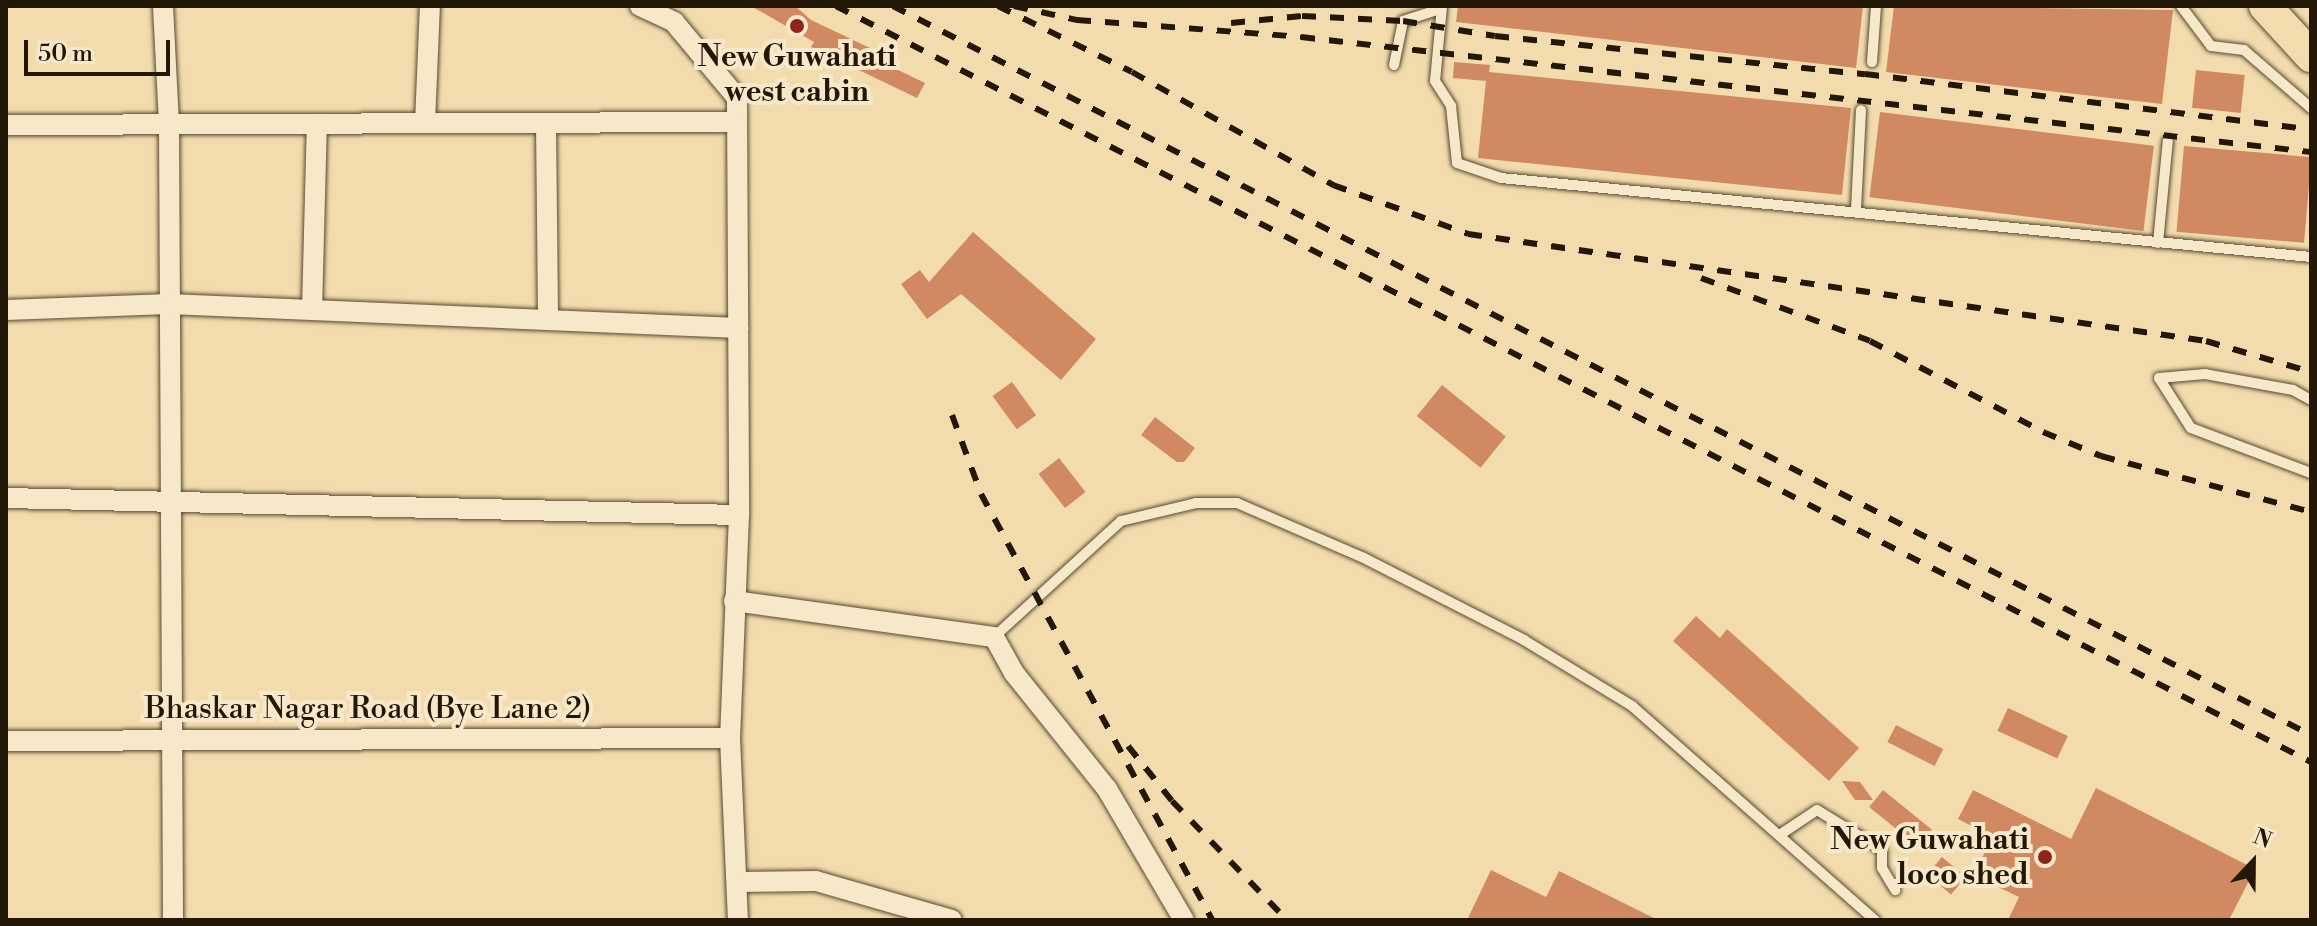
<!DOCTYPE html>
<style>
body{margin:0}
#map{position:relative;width:2317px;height:926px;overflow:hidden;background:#f2dcad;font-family:"Libre Bodoni",serif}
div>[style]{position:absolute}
.building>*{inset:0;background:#d08961;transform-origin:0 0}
.roads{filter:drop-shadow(0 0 2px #574930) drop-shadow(0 0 2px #574930)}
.service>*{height:10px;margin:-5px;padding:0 5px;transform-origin:5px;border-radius:5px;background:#f7e8ca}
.minor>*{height:20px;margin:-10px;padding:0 10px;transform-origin:10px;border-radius:10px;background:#f7e8ca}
.primary>*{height:32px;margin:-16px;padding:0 16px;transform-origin:16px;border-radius:16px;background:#f2dcad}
.rail>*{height:6px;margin-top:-3px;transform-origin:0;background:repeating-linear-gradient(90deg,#231807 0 14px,transparent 0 28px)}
.dots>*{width:22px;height:22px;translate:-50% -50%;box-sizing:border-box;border:4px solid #f7e8ca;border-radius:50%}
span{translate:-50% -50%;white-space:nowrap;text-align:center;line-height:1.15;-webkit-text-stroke:8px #f7e8ca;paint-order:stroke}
.poi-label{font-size:30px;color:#231807;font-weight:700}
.right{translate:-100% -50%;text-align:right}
.street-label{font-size:30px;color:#231807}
.frame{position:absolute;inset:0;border:8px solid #231807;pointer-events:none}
.north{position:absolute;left:2213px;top:822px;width:80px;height:80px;-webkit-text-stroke:6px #f7e8ca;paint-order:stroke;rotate:22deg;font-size:22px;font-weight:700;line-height:32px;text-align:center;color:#231807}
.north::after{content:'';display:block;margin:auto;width:28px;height:36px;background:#231807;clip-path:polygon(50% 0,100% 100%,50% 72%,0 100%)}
.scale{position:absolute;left:24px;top:40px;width:146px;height:36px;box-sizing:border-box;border:4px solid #231807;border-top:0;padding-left:10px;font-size:24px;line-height:28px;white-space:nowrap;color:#231807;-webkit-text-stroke:6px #f7e8ca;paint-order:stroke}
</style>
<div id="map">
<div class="building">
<i style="clip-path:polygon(751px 6px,795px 6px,811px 20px,870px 48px,867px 55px,925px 83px,917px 98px,811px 47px,814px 42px)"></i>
<i style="clip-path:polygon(1458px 6px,1497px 8px,1863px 6px,1856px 68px,1456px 22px)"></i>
<i style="clip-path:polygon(1894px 6px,2173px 10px,2162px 104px,1886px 72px)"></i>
<i style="clip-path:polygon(1454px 62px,1490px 65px,1489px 72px,1851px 108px,1842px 195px,1478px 158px,1486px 81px,1453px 78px)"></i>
<i style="left:2196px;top:70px;width:49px;height:38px;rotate:6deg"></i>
<i style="left:1880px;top:112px;width:276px;height:86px;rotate:7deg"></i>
<i style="left:2184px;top:146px;width:128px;height:86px;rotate:5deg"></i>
<i style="clip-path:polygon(973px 232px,1096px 339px,1061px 380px,961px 294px,927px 319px,901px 284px,920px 270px,929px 282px)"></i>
<i style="left:1012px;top:382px;width:41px;height:24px;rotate:54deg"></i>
<i style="left:1442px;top:385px;width:82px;height:40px;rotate:39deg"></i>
<i style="clip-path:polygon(1155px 417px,1195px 448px,1184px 462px,1177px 462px,1141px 435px)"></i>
<i style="left:1059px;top:458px;width:43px;height:26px;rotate:52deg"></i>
<i style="clip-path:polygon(1696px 616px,1720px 638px,1727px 629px,1859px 748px,1829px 781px,1673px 641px)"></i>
<i style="left:2008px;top:708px;width:66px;height:25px;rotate:25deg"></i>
<i style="left:1896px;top:725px;width:53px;height:19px;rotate:27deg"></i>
<i style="clip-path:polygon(1842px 781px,1860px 782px,1873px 800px,1855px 800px)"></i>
<i style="clip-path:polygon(2096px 788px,2255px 869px,2229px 920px,2008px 920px,2019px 897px,1973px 875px,1993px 837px,1958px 819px,1973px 790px,2071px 839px)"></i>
<i style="left:1883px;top:790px;width:63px;height:22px;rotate:39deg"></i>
<i style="left:1942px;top:857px;width:31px;height:23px;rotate:40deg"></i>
<i style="clip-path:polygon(1491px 870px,1546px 897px,1559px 871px,1658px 920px,1467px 920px)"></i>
</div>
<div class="roads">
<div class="service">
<i style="left:1442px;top:6px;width:75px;rotate:95.3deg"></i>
<i style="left:1435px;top:81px;width:30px;rotate:57deg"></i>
<i style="left:1451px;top:106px;width:57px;rotate:84deg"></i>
<i style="left:1457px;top:163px;width:46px;rotate:18.8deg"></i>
<i style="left:1501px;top:178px;width:814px;rotate:5.57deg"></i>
<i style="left:2181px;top:6px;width:50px;rotate:53.1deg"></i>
<i style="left:2211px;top:46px;width:33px;rotate:7deg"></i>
<i style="left:2244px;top:50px;width:89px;rotate:40.9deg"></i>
<i style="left:1872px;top:62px;width:56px;rotate:-85.9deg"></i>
<i style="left:1394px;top:65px;width:45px;rotate:-78.4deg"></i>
<i style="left:1403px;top:21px;width:39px;rotate:-18deg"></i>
<i style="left:1856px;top:209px;width:99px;rotate:-87.1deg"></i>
<i style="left:2158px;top:243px;width:103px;rotate:-84.5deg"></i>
<i style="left:2311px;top:400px;width:21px;rotate:-151deg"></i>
<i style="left:2293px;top:390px;width:89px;rotate:-169.7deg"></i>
<i style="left:2205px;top:374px;width:46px;rotate:175deg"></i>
<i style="left:2159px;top:378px;width:59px;rotate:57.4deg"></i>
<i style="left:2191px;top:428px;width:128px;rotate:20.6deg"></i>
<i style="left:994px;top:637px;width:172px;rotate:-42.4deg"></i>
<i style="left:1121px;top:521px;width:77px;rotate:-13.5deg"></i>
<i style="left:1196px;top:503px;width:41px"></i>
<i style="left:1237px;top:503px;width:138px;rotate:23.4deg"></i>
<i style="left:1364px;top:558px;width:180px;rotate:27.1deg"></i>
<i style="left:1524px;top:640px;width:127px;rotate:31.4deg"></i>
<i style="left:1632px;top:706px;width:324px;rotate:41.4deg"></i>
<i style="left:1781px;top:834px;width:43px;rotate:-33.7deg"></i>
<i style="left:1817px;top:810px;width:76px;rotate:31.6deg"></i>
<i style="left:1882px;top:850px;width:18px;rotate:90deg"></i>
<i style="left:1882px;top:868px;width:26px;rotate:59deg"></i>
</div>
<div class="minor">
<i style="left:163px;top:6px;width:118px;rotate:87.1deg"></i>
<i style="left:169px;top:124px;width:796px;rotate:89.71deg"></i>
<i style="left:640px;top:6px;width:38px;rotate:25deg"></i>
<i style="left:674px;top:22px;width:99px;rotate:50.3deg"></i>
<i style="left:737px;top:98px;width:417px;rotate:89.7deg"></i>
<i style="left:739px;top:515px;width:223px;rotate:92.3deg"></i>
<i style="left:730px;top:738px;width:182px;rotate:87.5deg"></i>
<i style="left:425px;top:123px;width:117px;rotate:-87.6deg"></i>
<i style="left:546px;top:123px;width:197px;rotate:89.4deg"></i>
<i style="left:6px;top:125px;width:730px;rotate:-0.24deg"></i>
<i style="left:6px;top:310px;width:163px;rotate:-2.1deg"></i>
<i style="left:169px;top:304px;width:570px;rotate:2.42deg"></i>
<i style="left:312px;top:310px;width:186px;rotate:-88.5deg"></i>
<i style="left:6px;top:498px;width:733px;rotate:1.33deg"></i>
<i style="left:734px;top:601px;width:262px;rotate:7.9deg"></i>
<i style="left:994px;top:637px;width:41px;rotate:60.9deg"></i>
<i style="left:1014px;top:673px;width:149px;rotate:51.3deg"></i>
<i style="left:1107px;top:789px;width:152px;rotate:59.6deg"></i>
<i style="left:6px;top:741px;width:724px;rotate:-0.24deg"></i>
<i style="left:739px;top:882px;width:77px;rotate:-0.7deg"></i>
<i style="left:816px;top:881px;width:141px;rotate:16deg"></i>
</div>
<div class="primary">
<i style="left:2265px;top:6px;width:68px;rotate:47.4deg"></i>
</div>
</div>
<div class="rail">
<i style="left:836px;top:6px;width:1657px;rotate:27.14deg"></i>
<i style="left:893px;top:6px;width:1594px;rotate:27.21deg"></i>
<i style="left:998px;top:6px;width:149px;rotate:26.2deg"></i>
<i style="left:1132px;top:72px;width:231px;rotate:29.3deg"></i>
<i style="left:1333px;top:185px;width:144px;rotate:19.9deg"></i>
<i style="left:1468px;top:234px;width:746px;rotate:8.25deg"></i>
<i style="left:2206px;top:341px;width:109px;rotate:16.4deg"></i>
<i style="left:1014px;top:6px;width:65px;rotate:12.5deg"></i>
<i style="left:1077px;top:20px;width:225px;rotate:4.3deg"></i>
<i style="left:1301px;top:37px;width:1017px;rotate:6.5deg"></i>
<i style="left:1231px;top:23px;width:71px;rotate:-5.6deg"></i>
<i style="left:1302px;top:16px;width:101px;rotate:2.8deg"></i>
<i style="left:1403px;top:21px;width:93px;rotate:9.3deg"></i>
<i style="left:1495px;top:36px;width:372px;rotate:5.9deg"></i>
<i style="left:1865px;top:74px;width:447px;rotate:7.1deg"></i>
<i style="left:1701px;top:278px;width:180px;rotate:20.4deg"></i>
<i style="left:1870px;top:341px;width:195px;rotate:27.7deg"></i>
<i style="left:2043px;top:432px;width:63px;rotate:22.5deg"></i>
<i style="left:2101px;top:456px;width:217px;rotate:14.9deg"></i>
<i style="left:952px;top:415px;width:84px;rotate:69.8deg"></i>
<i style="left:981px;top:494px;width:485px;rotate:61.5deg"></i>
<i style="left:1128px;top:746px;width:70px;rotate:51.3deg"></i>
<i style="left:1172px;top:801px;width:165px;rotate:46deg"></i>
</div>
<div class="dots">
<i style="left:797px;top:26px;background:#8f2418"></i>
<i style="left:2045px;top:857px;background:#8f2418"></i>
</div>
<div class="poi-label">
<span style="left:797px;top:74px">New Guwahati<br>west cabin</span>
<span class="right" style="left:2029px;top:857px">New Guwahati<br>loco shed</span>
</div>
<div class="street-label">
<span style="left:368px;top:709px">Bhaskar Nagar Road (Bye Lane 2)</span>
</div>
<div class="frame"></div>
<div class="north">N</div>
<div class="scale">50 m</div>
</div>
